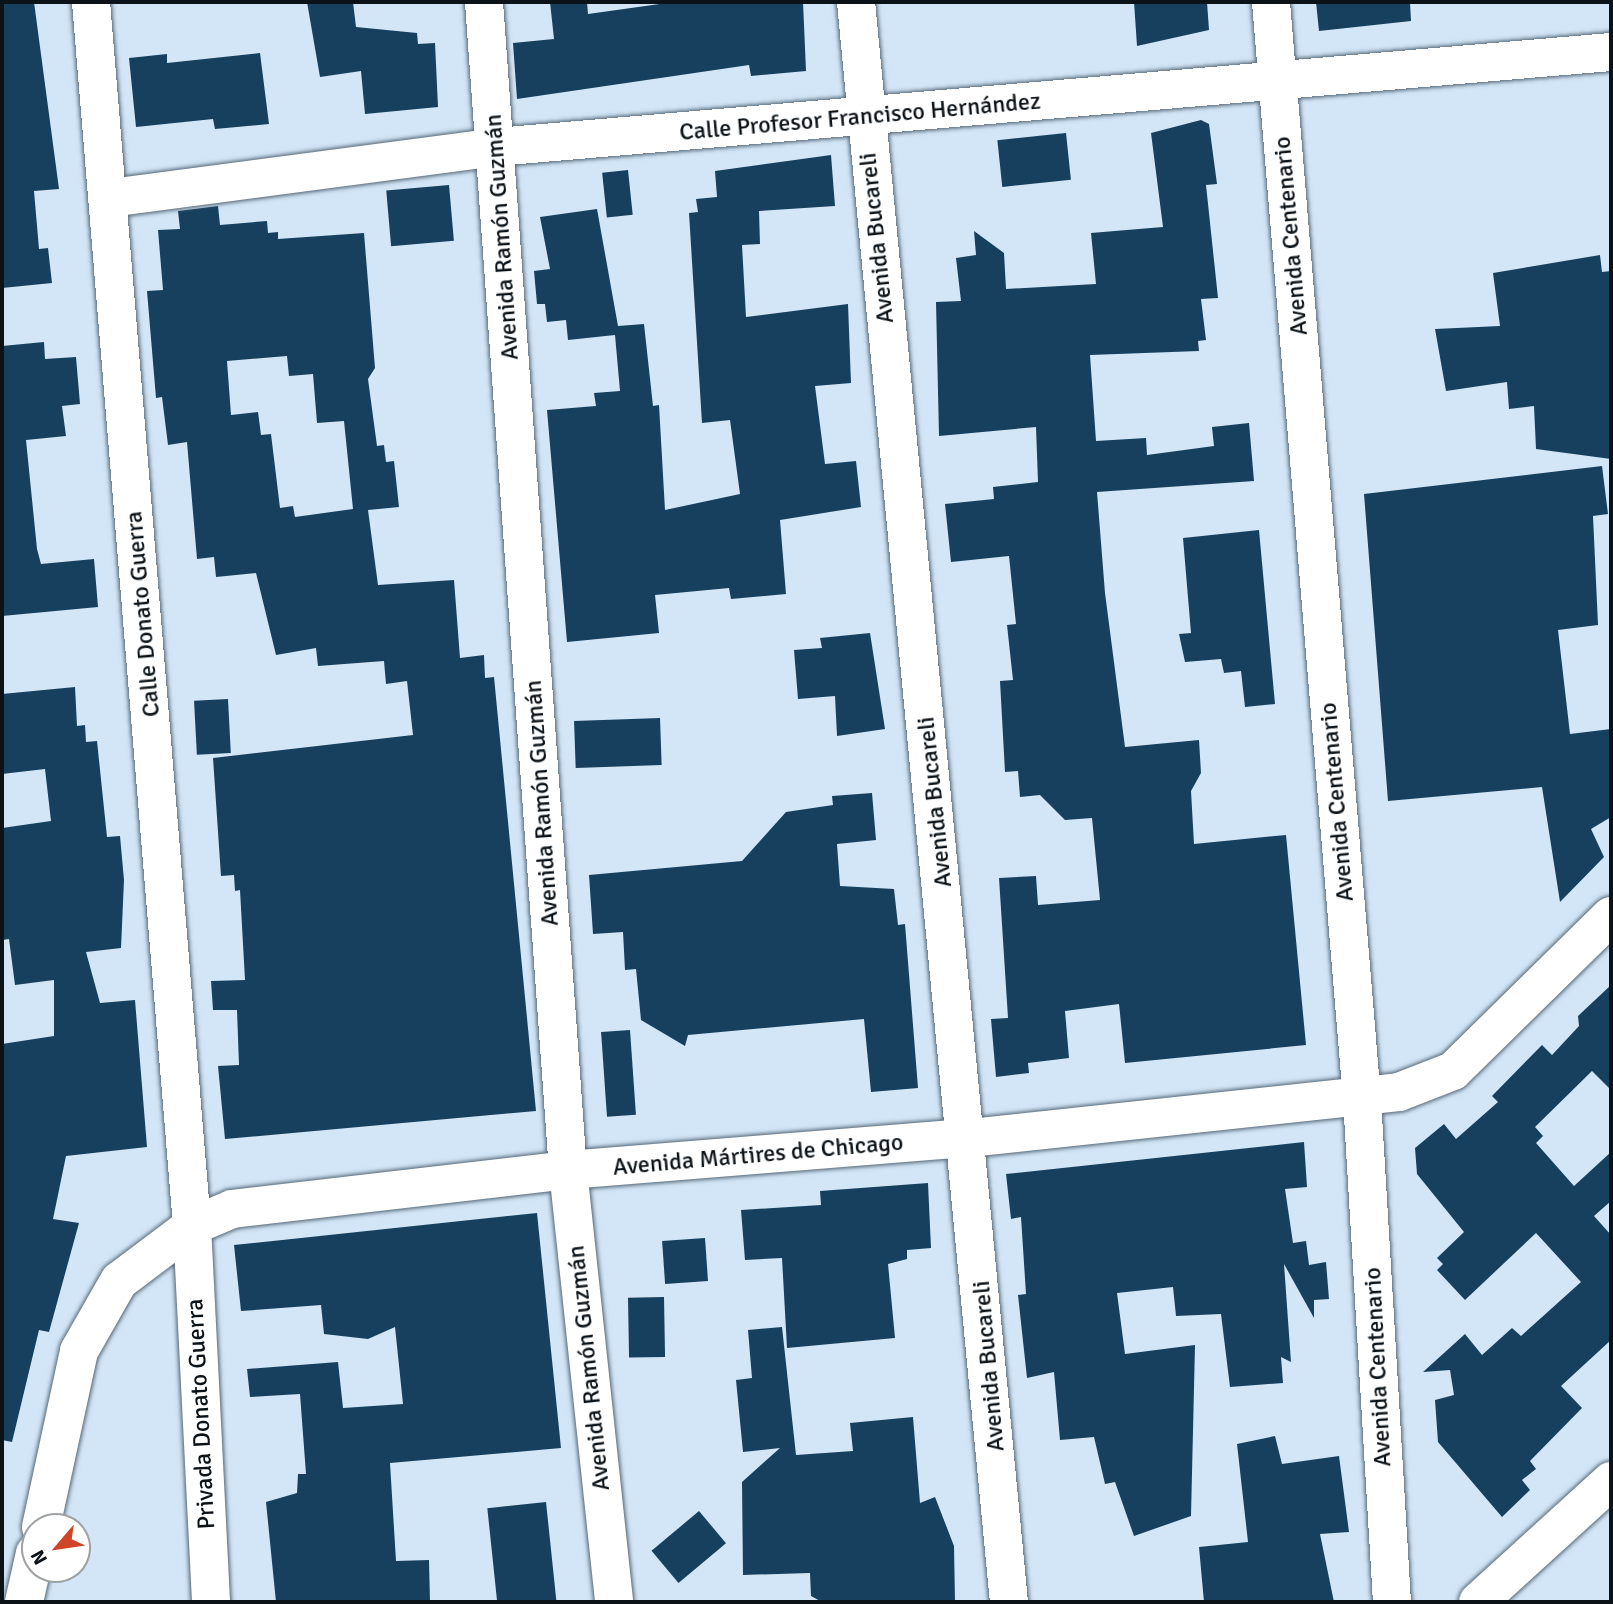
<!DOCTYPE html>
<meta charset="utf-8">
<style>
body{margin:0}
#map{position:relative;width:1613px;height:1604px;overflow:hidden;background:#d2e6f7;font-family:Signika,sans-serif}
div>[style]{position:absolute}
.building>*{inset:0;background:#17405e;transform-origin:0 0}
.roads{filter:drop-shadow(0 0 2px #566776) drop-shadow(0 0 2px #566776)}
.minor>*{height:38px;margin:-19px;padding:0 19px;transform-origin:19px;border-radius:19px;background:#fff}
span{translate:-50% -50%;white-space:nowrap;text-align:center;line-height:1.15;-webkit-text-stroke:7px #fff;paint-order:stroke}
.street-label{font-size:24px;color:#0c1318}
.frame{position:absolute;inset:0;border:4px solid #0c1318;pointer-events:none}
.north{position:absolute;left:21px;top:1513px;width:70px;height:70px;box-sizing:border-box;background:#fff;border:2px solid #9ea1a3;border-radius:50%;rotate:241deg;font-size:19px;font-weight:700;line-height:28px;text-align:center;color:#0c1318}
.north::after{content:'';display:block;margin:auto;width:24px;height:32px;background:#cf4527;clip-path:polygon(50% 0,100% 100%,50% 72%,0 100%)}
</style>
<div id="map">
<div class="building">
<i style="clip-path:polygon(2px 2px,34px 2px,59px 189px,34px 191px,39px 249px,48px 248px,52px 283px,2px 288px)"></i>
<i style="clip-path:polygon(307px 2px,353px 2px,356px 27px,417px 33px,418px 44px,435px 43px,438px 107px,365px 114px,361px 71px,320px 77px)"></i>
<i style="clip-path:polygon(550px 2px,587px 2px,588px 14px,674px 2px,803px 2px,806px 71px,751px 76px,749px 65px,517px 99px,513px 43px,554px 39px)"></i>
<i style="clip-path:polygon(1134px 2px,1207px 2px,1209px 30px,1137px 46px)"></i>
<i style="clip-path:polygon(1316px 2px,1410px 2px,1411px 21px,1319px 31px)"></i>
<i style="clip-path:polygon(260px 53px,269px 124px,215px 129px,213px 119px,136px 127px,129px 58px,167px 54px,167px 63px)"></i>
<i style="clip-path:polygon(1201px 120px,1209px 124px,1217px 184px,1206px 185px,1218px 298px,1201px 299px,1206px 340px,1198px 341px,1199px 351px,1090px 355px,1096px 441px,1146px 438px,1147px 455px,1214px 446px,1212px 427px,1249px 423px,1254px 481px,1097px 492px,1105px 593px,1125px 747px,1199px 740px,1201px 773px,1191px 791px,1194px 844px,1286px 835px,1306px 1045px,1125px 1063px,1119px 1004px,1065px 1011px,1069px 1058px,1028px 1063px,1029px 1073px,996px 1077px,991px 1019px,1008px 1018px,999px 878px,1036px 876px,1038px 905px,1100px 900px,1092px 818px,1065px 820px,1040px 795px,1020px 797px,1018px 771px,1005px 772px,1000px 681px,1013px 680px,1007px 625px,1016px 624px,1009px 556px,951px 562px,945px 504px,994px 499px,993px 487px,1038px 482px,1036px 427px,939px 436px,936px 302px,961px 301px,956px 258px,976px 255px,974px 231px,1004px 253px,1006px 289px,1096px 284px,1091px 233px,1163px 227px,1151px 133px)"></i>
<i style="left:1066px;top:133px;width:47px;height:69px;rotate:84deg"></i>
<i style="clip-path:polygon(831px 155px,835px 206px,759px 211px,760px 244px,742px 245px,746px 317px,848px 304px,851px 383px,815px 386px,825px 464px,856px 461px,861px 507px,780px 520px,786px 594px,731px 599px,729px 588px,655px 595px,659px 633px,567px 642px,547px 410px,596px 406px,594px 393px,620px 391px,615px 335px,568px 340px,566px 320px,547px 322px,545px 304px,537px 304px,534px 271px,550px 269px,540px 217px,597px 209px,618px 326px,644px 324px,653px 406px,659px 405px,665px 510px,740px 494px,730px 420px,702px 423px,689px 213px,698px 212px,696px 199px,717px 197px,715px 171px)"></i>
<i style="left:628px;top:170px;width:45px;height:26px;rotate:84deg"></i>
<i style="left:449px;top:185px;width:56px;height:63px;rotate:85deg"></i>
<i style="clip-path:polygon(evenodd,218px 206px,220px 225px,267px 221px,268px 233px,278px 232px,278px 239px,364px 233px,375px 368px,368px 379px,377px 446px,384px 445px,386px 462px,394px 461px,399px 507px,368px 510px,378px 585px,454px 580px,460px 658px,484px 655px,485px 678px,494px 677px,536px 1111px,225px 1139px,218px 1066px,239px 1065px,237px 1010px,213px 1010px,211px 981px,245px 980px,240px 890px,235px 891px,234px 875px,221px 876px,213px 758px,413px 735px,407px 681px,386px 684px,384px 661px,318px 666px,316px 648px,276px 655px,256px 573px,216px 577px,214px 557px,197px 559px,187px 442px,168px 445px,162px 397px,156px 398px,147px 291px,163px 290px,158px 230px,180px 229px,178px 211px,218px 206px,287px 356px,289px 376px,313px 374px,317px 423px,344px 421px,353px 509px,295px 517px,293px 506px,280px 508px,271px 434px,261px 435px,258px 412px,231px 415px,227px 361px,287px 356px)"></i>
<i style="clip-path:polygon(1600px 255px,1602px 272px,1611px 271px,1611px 459px,1536px 449px,1534px 406px,1509px 409px,1507px 382px,1446px 391px,1435px 329px,1500px 326px,1493px 273px)"></i>
<i style="clip-path:polygon(44px 342px,45px 359px,76px 357px,80px 404px,62px 406px,66px 436px,26px 440px,37px 549px,41px 564px,94px 559px,98px 607px,2px 616px,2px 346px)"></i>
<i style="clip-path:polygon(1602px 466px,1608px 514px,1593px 516px,1598px 625px,1558px 630px,1570px 734px,1611px 729px,1611px 817px,1591px 829px,1604px 857px,1560px 902px,1542px 787px,1388px 801px,1364px 494px)"></i>
<i style="clip-path:polygon(1259px 530px,1275px 704px,1245px 707px,1241px 671px,1224px 673px,1221px 659px,1185px 662px,1179px 634px,1191px 633px,1183px 538px)"></i>
<i style="clip-path:polygon(870px 633px,885px 729px,837px 736px,835px 696px,798px 699px,794px 650px,822px 648px,820px 638px)"></i>
<i style="clip-path:polygon(75px 687px,77px 726px,85px 725px,86px 742px,97px 741px,107px 837px,120px 836px,124px 880px,121px 948px,86px 952px,100px 1003px,135px 1000px,147px 1147px,66px 1156px,53px 1219px,79px 1223px,49px 1332px,39px 1330px,12px 1442px,2px 1440px,2px 1044px,54px 1036px,54px 980px,15px 985px,9px 939px,2px 940px,2px 828px,51px 821px,45px 769px,2px 774px,2px 694px)"></i>
<i style="left:228px;top:699px;width:54px;height:34px;rotate:87deg"></i>
<i style="left:660px;top:718px;width:47px;height:86px;rotate:88deg"></i>
<i style="clip-path:polygon(872px 793px,876px 840px,837px 844px,840px 886px,894px 889px,898px 925px,905px 924px,918px 1088px,871px 1092px,864px 1019px,688px 1035px,685px 1046px,641px 1020px,636px 969px,625px 970px,623px 932px,593px 934px,589px 875px,742px 861px,786px 812px,833px 805px,832px 796px)"></i>
<i style="clip-path:polygon(1611px 985px,1611px 1090px,1592px 1071px,1535px 1127px,1543px 1136px,1536px 1143px,1574px 1186px,1611px 1152px,1611px 1201px,1594px 1216px,1611px 1235px,1611px 1340px,1561px 1386px,1582px 1408px,1530px 1461px,1536px 1469px,1522px 1480px,1530px 1490px,1502px 1517px,1438px 1442px,1435px 1400px,1454px 1395px,1450px 1370px,1423px 1372px,1465px 1334px,1482px 1355px,1512px 1328px,1521px 1336px,1581px 1282px,1536px 1233px,1465px 1300px,1437px 1270px,1443px 1264px,1437px 1258px,1464px 1232px,1417px 1174px,1415px 1148px,1444px 1124px,1456px 1139px,1498px 1102px,1492px 1096px,1542px 1045px,1552px 1055px,1579px 1026px,1578px 1016px)"></i>
<i style="left:630px;top:1030px;width:85px;height:29px;rotate:86deg"></i>
<i style="clip-path:polygon(1304px 1142px,1307px 1187px,1285px 1189px,1293px 1243px,1306px 1241px,1309px 1265px,1326px 1262px,1329px 1299px,1314px 1300px,1314px 1318px,1284px 1264px,1291px 1362px,1281px 1357px,1283px 1383px,1230px 1387px,1221px 1314px,1176px 1316px,1173px 1287px,1117px 1293px,1125px 1354px,1195px 1345px,1191px 1516px,1134px 1536px,1115px 1482px,1105px 1484px,1094px 1437px,1060px 1440px,1054px 1372px,1027px 1378px,1018px 1295px,1026px 1294px,1021px 1217px,1011px 1219px,1006px 1174px)"></i>
<i style="clip-path:polygon(928px 1183px,931px 1248px,907px 1250px,907px 1259px,888px 1264px,895px 1338px,787px 1348px,782px 1258px,745px 1260px,741px 1210px,821px 1205px,820px 1191px)"></i>
<i style="clip-path:polygon(537px 1213px,561px 1448px,390px 1463px,396px 1561px,429px 1560px,430px 1602px,276px 1602px,266px 1502px,297px 1493px,298px 1474px,306px 1474px,300px 1394px,250px 1397px,247px 1369px,338px 1362px,343px 1408px,403px 1404px,395px 1327px,368px 1339px,324px 1334px,321px 1305px,241px 1311px,234px 1245px)"></i>
<i style="left:705px;top:1238px;width:43px;height:43px;rotate:86deg"></i>
<i style="left:664px;top:1297px;width:60px;height:36px;rotate:89deg"></i>
<i style="clip-path:polygon(782px 1327px,796px 1455px,853px 1451px,850px 1423px,913px 1417px,920px 1503px,935px 1497px,954px 1546px,955px 1602px,822px 1602px,811px 1596px,810px 1573px,743px 1575px,742px 1482px,780px 1448px,743px 1452px,736px 1380px,752px 1378px,748px 1330px)"></i>
<i style="clip-path:polygon(1275px 1436px,1282px 1464px,1339px 1456px,1349px 1532px,1320px 1534px,1334px 1602px,1204px 1602px,1199px 1547px,1248px 1542px,1237px 1444px)"></i>
<i style="left:546px;top:1502px;width:101px;height:59px;rotate:84deg"></i>
<i style="left:699px;top:1511px;width:42px;height:62px;rotate:50deg"></i>
</div>
<div class="roads">
<div class="minor">
<i style="left:91px;top:2px;width:1228px;rotate:85.28deg"></i>
<i style="left:192px;top:1226px;width:376px;rotate:87.1deg"></i>
<i style="left:484px;top:2px;width:1171px;rotate:85.89deg"></i>
<i style="left:568px;top:1170px;width:434px;rotate:83.9deg"></i>
<i style="left:856px;top:2px;width:1607px;rotate:84.54deg"></i>
<i style="left:1271px;top:2px;width:1101px;rotate:85.26deg"></i>
<i style="left:1362px;top:1099px;width:504px;rotate:86.59deg"></i>
<i style="left:110px;top:198px;width:389px;rotate:-7.5deg"></i>
<i style="left:496px;top:147px;width:1119px;rotate:-4.87deg"></i>
<i style="left:41px;top:1527px;width:180px;rotate:-77.8deg"></i>
<i style="left:79px;top:1351px;width:81px;rotate:-60.3deg"></i>
<i style="left:119px;top:1281px;width:91px;rotate:-37deg"></i>
<i style="left:192px;top:1226px;width:43px;rotate:-23deg"></i>
<i style="left:232px;top:1209px;width:338px;rotate:-6.6deg"></i>
<i style="left:568px;top:1170px;width:402px;rotate:-4.6deg"></i>
<i style="left:969px;top:1138px;width:432px;rotate:-6.1deg"></i>
<i style="left:1399px;top:1092px;width:58px;rotate:-21.3deg"></i>
<i style="left:1453px;top:1071px;width:221px;rotate:-44.5deg"></i>
<i style="left:24px;top:1602px;width:50px;rotate:-77.3deg"></i>
<i style="left:1478px;top:1602px;width:180px;rotate:-42.3deg"></i>
</div>
</div>
<div class="street-label">
<span style="left:860px;top:117px;rotate:-5deg">Calle Profesor Francisco Hernández</span>
<span style="left:1291px;top:236px;rotate:-95deg">Avenida Centenario</span>
<span style="left:502px;top:237px;rotate:-94deg">Avenida Ramón Guzmán</span>
<span style="left:877px;top:238px;rotate:-96deg">Avenida Bucareli</span>
<span style="left:143px;top:614px;rotate:-95deg">Calle Donato Guerra</span>
<span style="left:935px;top:802px;rotate:-96deg">Avenida Bucareli</span>
<span style="left:1337px;top:802px;rotate:-95deg">Avenida Centenario</span>
<span style="left:542px;top:803px;rotate:-94deg">Avenida Ramón Guzmán</span>
<span style="left:758px;top:1155px;rotate:-5deg">Avenida Mártires de Chicago</span>
<span style="left:989px;top:1366px;rotate:-95deg">Avenida Bucareli</span>
<span style="left:1378px;top:1367px;rotate:-93deg">Avenida Centenario</span>
<span style="left:589px;top:1368px;rotate:-96deg">Avenida Ramón Guzmán</span>
<span style="left:201px;top:1414px;rotate:-93deg">Privada Donato Guerra</span>
</div>
<div class="frame"></div>
<div class="north">N</div>
</div>
